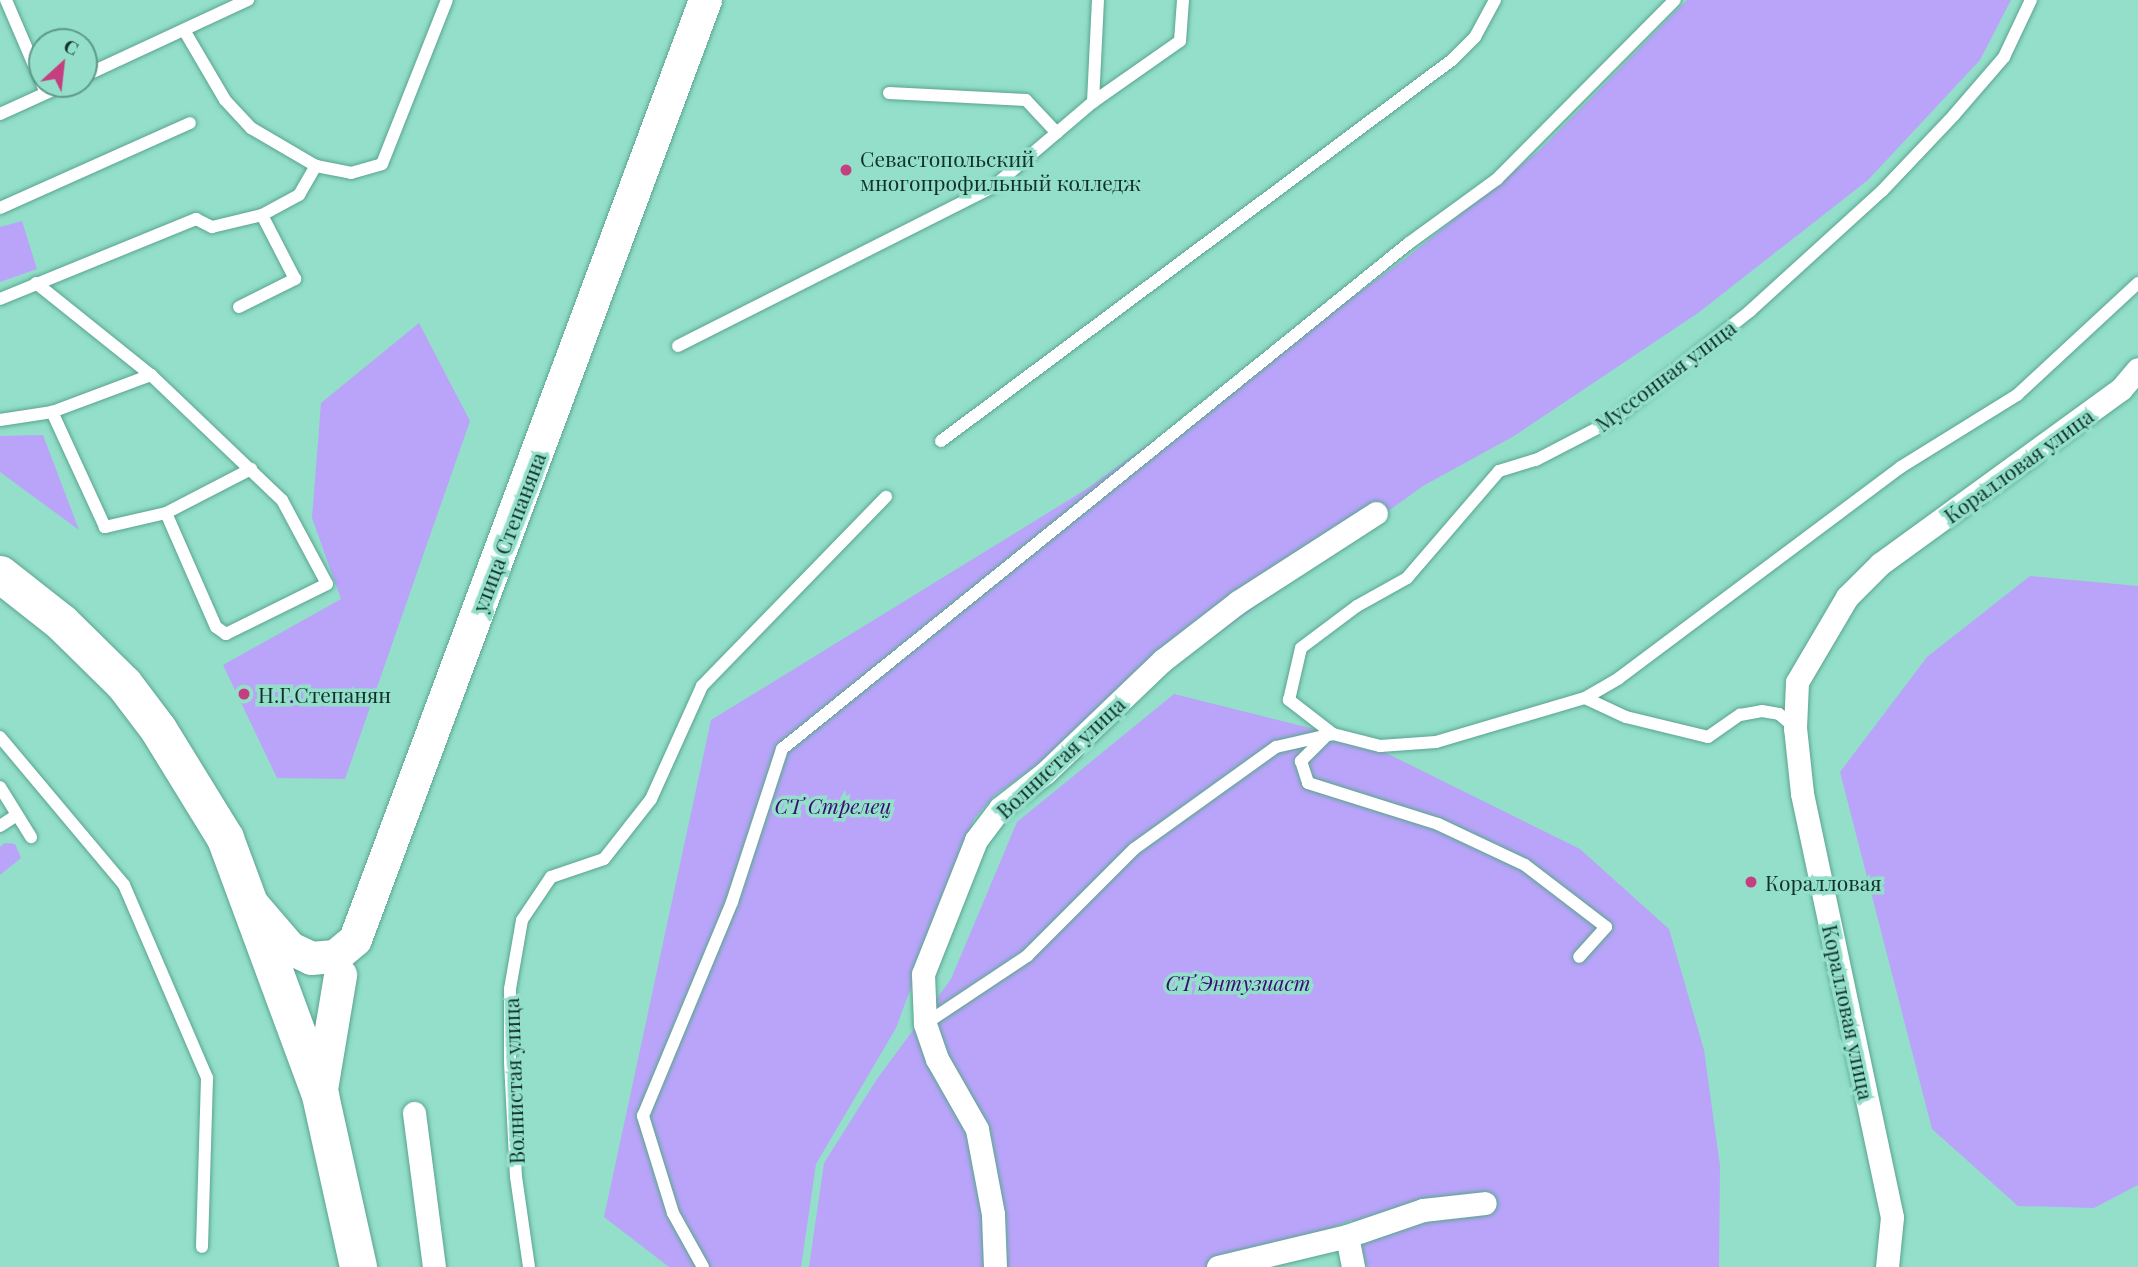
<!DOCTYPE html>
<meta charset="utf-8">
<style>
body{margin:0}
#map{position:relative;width:2138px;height:1267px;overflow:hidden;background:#93dfc9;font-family:"Playfair Display",serif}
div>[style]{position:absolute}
.green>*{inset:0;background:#b9a4fa}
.roads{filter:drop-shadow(0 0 2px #5aa491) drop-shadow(0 0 2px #5aa491)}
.service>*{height:12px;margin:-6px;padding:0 6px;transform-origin:6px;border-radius:6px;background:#fff}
.minor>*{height:23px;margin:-11.5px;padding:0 11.5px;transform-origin:11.5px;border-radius:11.5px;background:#fff}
.secondary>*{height:33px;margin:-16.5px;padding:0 16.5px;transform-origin:16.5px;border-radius:16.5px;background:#fff}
.primary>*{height:37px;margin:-18.5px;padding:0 18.5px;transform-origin:18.5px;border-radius:18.5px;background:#fff}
.dots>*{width:19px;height:19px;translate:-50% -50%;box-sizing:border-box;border:4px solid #93dfc9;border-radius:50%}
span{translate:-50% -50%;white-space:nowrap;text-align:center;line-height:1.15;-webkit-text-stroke:7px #93dfc9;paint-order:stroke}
.poi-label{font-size:21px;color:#12312a}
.left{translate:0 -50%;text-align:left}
.street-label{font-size:21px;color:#12312a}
.park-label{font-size:21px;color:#390c73;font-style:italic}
.north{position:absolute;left:28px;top:28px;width:70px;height:70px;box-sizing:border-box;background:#93dfc9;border:2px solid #5f9989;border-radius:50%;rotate:27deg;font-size:19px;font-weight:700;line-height:28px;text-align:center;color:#12312a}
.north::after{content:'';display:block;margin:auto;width:24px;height:32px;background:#c53f80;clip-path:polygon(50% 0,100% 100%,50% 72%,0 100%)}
</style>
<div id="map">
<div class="green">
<i style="clip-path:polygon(1687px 0,2011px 0,1980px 60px,1868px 180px,1698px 313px,1514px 436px,1423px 486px,995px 795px,974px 819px,896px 1028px,816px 1164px,801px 1267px,669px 1267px,604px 1217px,711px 720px,1085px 490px,1405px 259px,1540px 150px)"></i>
<i style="clip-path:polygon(22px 221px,37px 269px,0 282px,0 227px)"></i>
<i style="clip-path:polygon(419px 323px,470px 421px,345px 779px,277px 778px,223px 665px,341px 599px,312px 518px,321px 403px)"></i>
<i style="clip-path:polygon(43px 435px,79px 530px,0 472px,0 436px)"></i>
<i style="clip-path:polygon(2030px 576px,2138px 586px,2138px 1185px,2094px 1208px,2018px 1206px,1932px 1129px,1840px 772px,1927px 657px)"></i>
<i style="clip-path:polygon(1174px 694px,1362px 741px,1580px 849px,1669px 929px,1704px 1050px,1720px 1166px,1719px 1267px,1367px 1267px,1352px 1220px,1231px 1267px,809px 1267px,824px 1163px,877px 1079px,951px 979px,1017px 822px)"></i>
<i style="clip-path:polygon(5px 843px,15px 844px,21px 858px,0 875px,0 847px)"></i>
</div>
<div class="roads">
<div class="service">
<i style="left:6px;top:0;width:101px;rotate:66.7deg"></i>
<i style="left:184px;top:30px;width:81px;rotate:59.6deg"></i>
<i style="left:225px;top:100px;width:38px;rotate:47deg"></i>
<i style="left:251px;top:128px;width:75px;rotate:30.3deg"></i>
<i style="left:316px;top:166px;width:36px;rotate:11deg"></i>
<i style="left:351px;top:173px;width:32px;rotate:-16deg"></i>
<i style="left:382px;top:164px;width:176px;rotate:-68.4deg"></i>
<i style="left:84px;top:76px;width:181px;rotate:-24.9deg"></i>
<i style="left:889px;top:93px;width:137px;rotate:2.9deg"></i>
<i style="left:1026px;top:100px;width:45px;rotate:46.8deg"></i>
<i style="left:1093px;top:102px;width:102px;rotate:-87.2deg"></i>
<i style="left:0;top:114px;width:72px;rotate:-24.4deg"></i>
<i style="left:0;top:208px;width:208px;rotate:-24.1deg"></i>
<i style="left:36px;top:283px;width:147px;rotate:38.7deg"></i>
<i style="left:151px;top:375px;width:181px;rotate:43.7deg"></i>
<i style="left:282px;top:500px;width:95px;rotate:61.8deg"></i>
<i style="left:327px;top:584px;width:113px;rotate:153.7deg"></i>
<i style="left:226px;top:634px;width:12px;rotate:-145deg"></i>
<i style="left:216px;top:627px;width:124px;rotate:-113.7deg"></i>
<i style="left:166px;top:513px;width:63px;rotate:167.1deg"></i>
<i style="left:105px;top:527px;width:127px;rotate:-114.7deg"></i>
<i style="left:52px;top:412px;width:106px;rotate:-20.5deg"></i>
<i style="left:0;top:299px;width:212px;rotate:-22.2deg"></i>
<i style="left:196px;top:219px;width:18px;rotate:27deg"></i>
<i style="left:212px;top:227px;width:51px;rotate:-13.5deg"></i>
<i style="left:262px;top:215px;width:42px;rotate:-28.4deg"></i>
<i style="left:299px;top:195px;width:34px;rotate:-60deg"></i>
<i style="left:239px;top:307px;width:63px;rotate:-26.6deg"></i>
<i style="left:295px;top:279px;width:72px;rotate:-117.3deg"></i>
<i style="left:678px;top:346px;width:353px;rotate:-26.8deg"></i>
<i style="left:993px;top:187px;width:131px;rotate:-40.4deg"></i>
<i style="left:1093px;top:102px;width:106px;rotate:-35deg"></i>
<i style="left:1180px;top:41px;width:41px;rotate:-85.8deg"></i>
<i style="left:0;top:420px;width:53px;rotate:-8.7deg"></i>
<i style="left:941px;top:441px;width:637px;rotate:-36.71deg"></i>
<i style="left:1452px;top:60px;width:33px;rotate:-45deg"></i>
<i style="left:1475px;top:37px;width:42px;rotate:-61.6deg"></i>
<i style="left:166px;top:513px;width:96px;rotate:-27.4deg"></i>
<i style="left:1585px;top:698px;width:45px;rotate:24.9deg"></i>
<i style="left:1626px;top:717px;width:84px;rotate:13.7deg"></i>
<i style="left:1708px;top:737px;width:39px;rotate:-35deg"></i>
<i style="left:1740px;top:715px;width:22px;rotate:-10deg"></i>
<i style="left:1762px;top:711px;width:17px;rotate:10deg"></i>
<i style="left:1779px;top:714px;width:21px;rotate:41deg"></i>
<i style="left:1333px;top:734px;width:56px;rotate:-142.3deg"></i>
<i style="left:1289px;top:700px;width:53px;rotate:-77deg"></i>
<i style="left:1301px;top:648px;width:70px;rotate:-36.9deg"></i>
<i style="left:1357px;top:606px;width:57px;rotate:-29.2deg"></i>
<i style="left:1407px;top:578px;width:141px;rotate:-49.3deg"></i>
<i style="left:1499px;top:471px;width:39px;rotate:-17deg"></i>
<i style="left:1536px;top:460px;width:87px;rotate:-27.5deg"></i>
<i style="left:1613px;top:420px;width:175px;rotate:-38.5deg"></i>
<i style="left:1750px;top:311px;width:178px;rotate:-42.3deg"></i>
<i style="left:1882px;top:191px;width:105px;rotate:-46.5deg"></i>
<i style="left:1954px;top:115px;width:77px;rotate:-49.2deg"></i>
<i style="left:2004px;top:57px;width:63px;rotate:-64.7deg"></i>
<i style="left:0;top:737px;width:193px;rotate:50deg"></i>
<i style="left:124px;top:885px;width:210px;rotate:66.7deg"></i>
<i style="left:207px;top:1078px;width:169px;rotate:91.7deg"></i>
<i style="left:1324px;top:738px;width:33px;rotate:135deg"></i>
<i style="left:1301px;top:761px;width:23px;rotate:72deg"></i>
<i style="left:1308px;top:783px;width:136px;rotate:17.5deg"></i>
<i style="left:1438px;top:824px;width:96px;rotate:25.2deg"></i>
<i style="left:1525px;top:865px;width:102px;rotate:37.4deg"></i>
<i style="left:1606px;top:927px;width:40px;rotate:132deg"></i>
<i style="left:0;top:787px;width:59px;rotate:58.2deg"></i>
<i style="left:0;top:826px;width:20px;rotate:-33deg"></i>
<i style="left:925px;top:1024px;width:123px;rotate:-33.7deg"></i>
<i style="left:1027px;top:956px;width:151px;rotate:-45deg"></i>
<i style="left:1134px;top:849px;width:175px;rotate:-35.7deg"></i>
<i style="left:1276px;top:747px;width:58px;rotate:-12.8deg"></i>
<i style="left:1333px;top:734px;width:49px;rotate:14.3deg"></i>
<i style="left:1380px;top:746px;width:56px;rotate:-4.1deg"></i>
<i style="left:1436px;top:742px;width:155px;rotate:-16.5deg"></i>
<i style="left:1585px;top:698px;width:39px;rotate:-30deg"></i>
<i style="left:1619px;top:678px;width:352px;rotate:-36.8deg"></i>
<i style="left:1901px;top:467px;width:137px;rotate:-31.8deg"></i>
<i style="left:2017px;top:395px;width:165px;rotate:-42.8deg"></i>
<i style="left:529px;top:1267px;width:91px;rotate:-98.2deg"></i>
<i style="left:516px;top:1177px;width:116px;rotate:-93deg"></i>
<i style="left:510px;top:1061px;width:72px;rotate:-90deg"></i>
<i style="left:510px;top:989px;width:70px;rotate:-80.1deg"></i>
<i style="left:522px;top:920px;width:52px;rotate:-56deg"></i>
<i style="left:551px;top:877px;width:56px;rotate:-18.8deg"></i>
<i style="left:604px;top:859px;width:76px;rotate:-51.9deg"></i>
<i style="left:651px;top:799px;width:124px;rotate:-65.7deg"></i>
<i style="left:702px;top:686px;width:264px;rotate:-45.8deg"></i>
<i style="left:703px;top:1267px;width:62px;rotate:-119.1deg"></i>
<i style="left:673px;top:1213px;width:102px;rotate:-107.2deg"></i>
<i style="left:643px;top:1116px;width:232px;rotate:-67.4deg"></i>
<i style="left:732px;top:902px;width:161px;rotate:-71.9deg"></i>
<i style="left:782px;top:749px;width:806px;rotate:-38.9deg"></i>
<i style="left:1409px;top:243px;width:109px;rotate:-36deg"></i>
<i style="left:1497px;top:179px;width:252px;rotate:-45.2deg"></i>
</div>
<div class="minor">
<i style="left:414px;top:1113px;width:155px;rotate:82.6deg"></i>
<i style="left:1347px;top:1236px;width:32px;rotate:79deg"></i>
<i style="left:995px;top:1267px;width:53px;rotate:-92.2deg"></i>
<i style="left:993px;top:1214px;width:86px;rotate:-100.7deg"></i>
<i style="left:977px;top:1129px;width:81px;rotate:-119.7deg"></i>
<i style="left:937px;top:1059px;width:37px;rotate:-109deg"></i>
<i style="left:925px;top:1024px;width:50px;rotate:-92.3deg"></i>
<i style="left:923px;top:974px;width:144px;rotate:-68.4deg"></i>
<i style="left:976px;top:840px;width:40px;rotate:-53deg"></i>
<i style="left:1000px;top:808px;width:57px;rotate:-37.9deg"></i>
<i style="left:1045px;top:773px;width:163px;rotate:-43.8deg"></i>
<i style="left:1163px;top:660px;width:95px;rotate:-37.7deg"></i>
<i style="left:1238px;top:602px;width:164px;rotate:-32.8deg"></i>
<i style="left:1218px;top:1267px;width:133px;rotate:-13.5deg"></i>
<i style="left:1347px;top:1236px;width:80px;rotate:-18.9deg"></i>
<i style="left:1423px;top:1210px;width:62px;rotate:-6.4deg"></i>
<i style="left:1887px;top:1267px;width:50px;rotate:-84.3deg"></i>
<i style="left:1892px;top:1217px;width:433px;rotate:-102deg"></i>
<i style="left:1802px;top:793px;width:65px;rotate:-96.1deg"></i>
<i style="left:1795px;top:728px;width:46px;rotate:-87.5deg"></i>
<i style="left:1797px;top:682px;width:99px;rotate:-59.5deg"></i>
<i style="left:1847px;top:597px;width:47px;rotate:-45deg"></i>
<i style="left:1880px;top:564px;width:298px;rotate:-36deg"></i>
<i style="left:2121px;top:389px;width:26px;rotate:-50deg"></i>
</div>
<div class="secondary">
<i style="left:253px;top:905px;width:57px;rotate:49.3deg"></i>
<i style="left:290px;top:948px;width:23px;rotate:25deg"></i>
<i style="left:311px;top:958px;width:24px;rotate:-5deg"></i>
<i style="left:335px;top:956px;width:26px;rotate:-40deg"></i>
<i style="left:355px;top:939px;width:1002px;rotate:-69.56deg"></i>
<i style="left:320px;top:1095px;width:122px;rotate:-80.5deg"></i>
</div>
<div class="primary">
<i style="left:0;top:574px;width:78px;rotate:38.2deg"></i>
<i style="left:61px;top:622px;width:88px;rotate:44.5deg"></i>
<i style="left:124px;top:684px;width:56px;rotate:52.9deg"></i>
<i style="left:158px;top:729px;width:128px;rotate:58.4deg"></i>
<i style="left:225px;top:838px;width:274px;rotate:69.7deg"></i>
<i style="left:320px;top:1095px;width:176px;rotate:77.5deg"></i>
</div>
</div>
<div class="dots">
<i style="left:846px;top:170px;background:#c53f80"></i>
<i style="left:244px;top:694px;background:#c53f80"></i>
<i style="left:1751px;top:882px;background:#c53f80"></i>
</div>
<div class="poi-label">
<span class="left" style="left:860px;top:170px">Севастопольский<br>многопрофильный колледж</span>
<span class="left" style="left:258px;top:694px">Н.Г.Степанян</span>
<span class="left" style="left:1765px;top:882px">Коралловая</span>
</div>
<div class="street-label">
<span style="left:1665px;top:375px;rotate:-37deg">Муссонная улица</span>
<span style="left:2018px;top:465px;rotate:-36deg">Коралловая улица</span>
<span style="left:508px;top:532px;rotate:-69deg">улица Степаняна</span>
<span style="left:1060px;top:757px;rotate:-43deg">Волнистая улица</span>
<span style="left:1849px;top:1012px;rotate:78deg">Коралловая улица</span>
<span style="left:513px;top:1081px;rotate:-92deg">Волнистая улица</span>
</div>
<div class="park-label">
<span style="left:833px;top:805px">СТ Стрелец</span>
<span style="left:1238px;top:982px">СТ Энтузиаст</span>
</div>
<div class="north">С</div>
</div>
